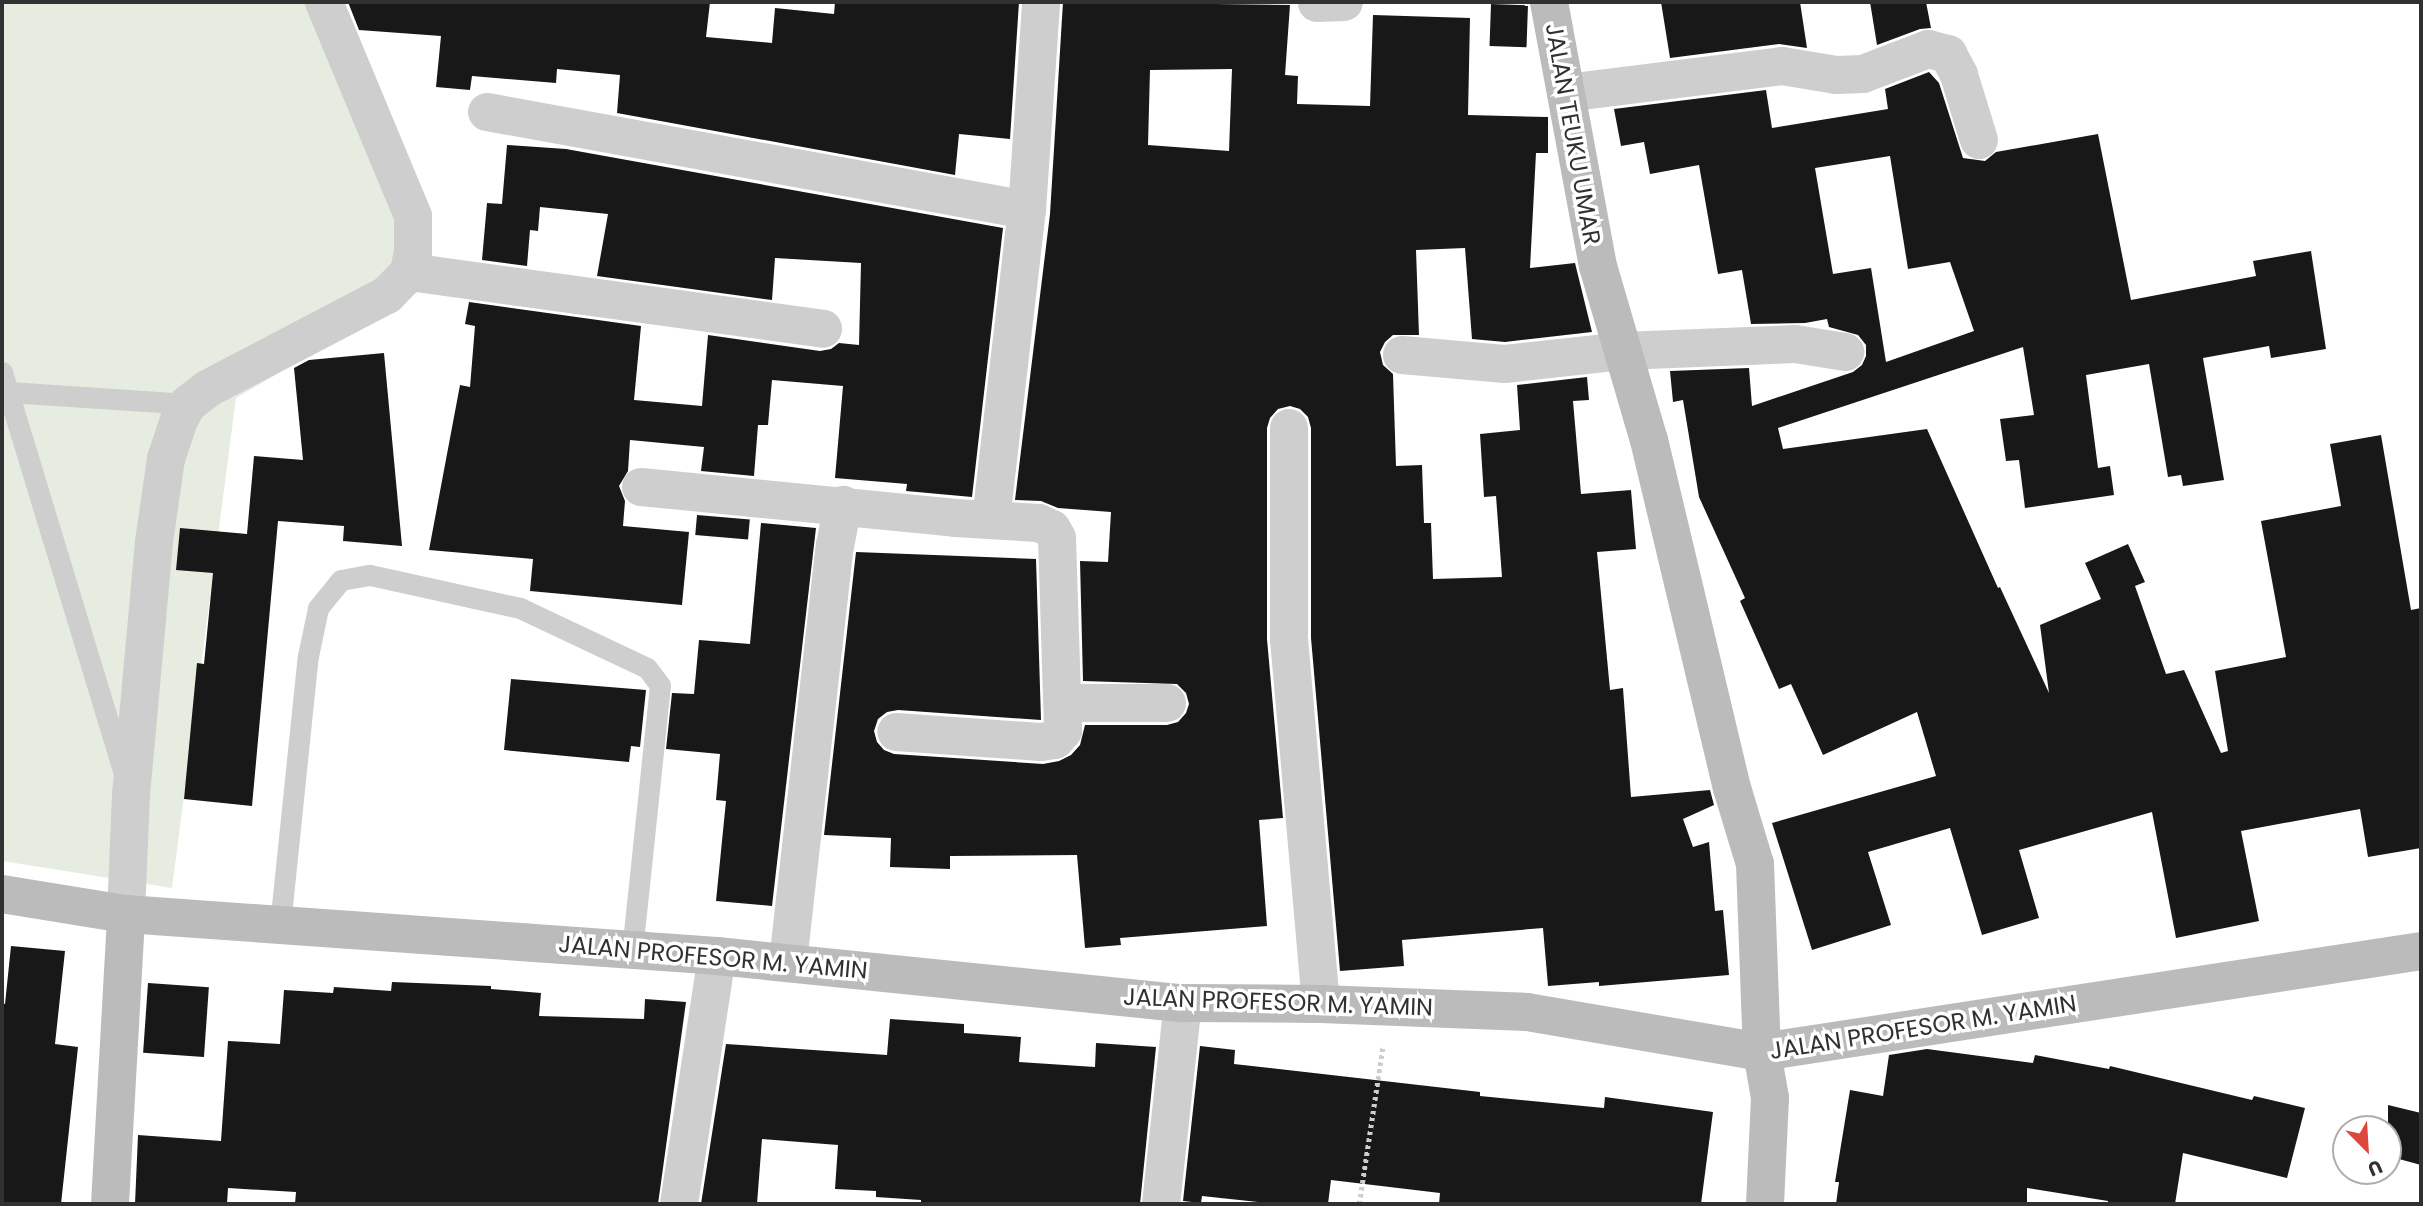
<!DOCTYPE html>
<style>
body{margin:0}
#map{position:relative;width:2423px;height:1206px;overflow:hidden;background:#fff;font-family:Poppins,sans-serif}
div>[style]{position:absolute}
.green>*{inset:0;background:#e6ede0}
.building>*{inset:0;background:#181818;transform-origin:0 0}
.path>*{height:4.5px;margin-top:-2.25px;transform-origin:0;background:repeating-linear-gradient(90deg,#cecece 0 3.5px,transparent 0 7px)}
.lane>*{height:21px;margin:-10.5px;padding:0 10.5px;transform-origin:10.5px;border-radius:10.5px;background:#cecece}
.street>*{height:38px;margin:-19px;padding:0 19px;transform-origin:19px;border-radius:19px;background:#cecece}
.secondary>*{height:38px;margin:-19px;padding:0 19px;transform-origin:19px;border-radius:19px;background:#bbb}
span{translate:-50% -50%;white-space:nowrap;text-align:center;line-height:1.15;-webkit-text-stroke:7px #fff;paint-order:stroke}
.street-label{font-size:24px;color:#313131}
.frame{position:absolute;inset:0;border:4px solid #313131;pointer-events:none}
.north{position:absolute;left:2332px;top:1115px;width:70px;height:70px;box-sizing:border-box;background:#fff;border:2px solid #adadad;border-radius:50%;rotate:156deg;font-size:19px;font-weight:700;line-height:28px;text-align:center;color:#313131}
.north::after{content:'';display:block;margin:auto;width:24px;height:32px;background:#df473d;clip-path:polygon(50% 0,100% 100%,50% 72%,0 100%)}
</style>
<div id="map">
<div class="green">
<i style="clip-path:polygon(2px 2px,324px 2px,430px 285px,236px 398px,172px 888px,2px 861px)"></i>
</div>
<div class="building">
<i style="clip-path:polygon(348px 2px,710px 2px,706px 37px,772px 43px,775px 8px,834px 14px,835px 2px,1019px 2px,1010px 139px,959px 134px,955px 175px,617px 113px,620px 75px,557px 69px,556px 83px,472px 76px,470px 90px,436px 87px,441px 36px,359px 30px)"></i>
<i style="clip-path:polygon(evenodd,1063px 2px,1290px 5px,1285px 75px,1298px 76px,1297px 104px,1370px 106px,1373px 15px,1470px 18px,1468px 115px,1548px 117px,1548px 153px,1536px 153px,1530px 268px,1575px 263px,1592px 332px,1505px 342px,1472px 339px,1465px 248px,1416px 250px,1419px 335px,1393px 335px,1385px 342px,1380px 352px,1383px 365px,1393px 374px,1396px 466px,1422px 465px,1424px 523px,1431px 523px,1433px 579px,1502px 577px,1496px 496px,1484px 497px,1480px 434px,1520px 430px,1517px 385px,1587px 377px,1589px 400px,1573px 401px,1581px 494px,1631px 490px,1636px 549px,1597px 552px,1610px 690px,1623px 688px,1631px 797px,1710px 790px,1714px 805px,1683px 819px,1693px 847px,1709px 842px,1715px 911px,1723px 910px,1729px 975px,1599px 986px,1599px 982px,1548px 986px,1543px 928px,1402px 940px,1404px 966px,1340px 971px,1311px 638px,1311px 428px,1308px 417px,1300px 409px,1290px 406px,1278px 409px,1270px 418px,1267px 428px,1267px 639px,1283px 818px,1259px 820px,1267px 926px,1120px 938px,1121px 945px,1085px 948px,1077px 855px,950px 856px,950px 869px,890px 867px,891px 838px,824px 835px,856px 552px,1036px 559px,1041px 720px,898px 710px,887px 712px,878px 719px,874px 731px,877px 742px,884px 750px,894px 754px,1043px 764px,1059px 761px,1071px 755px,1080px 745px,1085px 725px,1167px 725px,1178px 722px,1186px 713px,1189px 704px,1186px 693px,1177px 684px,1083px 681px,1080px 561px,1108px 562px,1111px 512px,1058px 508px,1041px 501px,1015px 500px,1050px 214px,1063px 2px,1232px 69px,1229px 151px,1148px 145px,1150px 70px,1232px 69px)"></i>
<i style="clip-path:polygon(1661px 2px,1800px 2px,1807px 48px,1779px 44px,1670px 58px)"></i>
<i style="clip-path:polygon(1870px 2px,1926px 2px,1931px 28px,1920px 29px,1877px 45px)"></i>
<i style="left:1491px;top:4px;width:37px;height:42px;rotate:2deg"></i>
<i style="clip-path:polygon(evenodd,1929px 72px,1939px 83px,1963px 158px,1985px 161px,1996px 152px,2098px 134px,2131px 300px,2256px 276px,2253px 261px,2311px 251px,2326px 349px,2271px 358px,2269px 346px,2203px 358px,2224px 480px,2183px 486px,2181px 475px,2168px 477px,2149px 364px,2086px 375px,2098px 468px,2110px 466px,2114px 495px,2025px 508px,2019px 460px,2006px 461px,2000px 419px,2034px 415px,2023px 347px,1778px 428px,1783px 449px,1927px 429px,1998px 588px,2000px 587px,2049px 693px,2040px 625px,2101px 599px,2085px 563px,2128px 544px,2145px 582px,2135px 586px,2166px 674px,2184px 670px,2221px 753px,2228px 751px,2215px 671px,2286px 657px,2261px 521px,2341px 506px,2330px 444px,2381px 435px,2411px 610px,2421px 608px,2421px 848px,2368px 857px,2360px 809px,2241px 831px,2259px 921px,2176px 938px,2152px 812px,2019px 850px,2039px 918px,1982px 935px,1950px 828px,1868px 852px,1891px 925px,1812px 950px,1772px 823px,1936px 776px,1917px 712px,1823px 755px,1791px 684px,1779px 689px,1740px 601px,1745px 598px,1699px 497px,1683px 400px,1673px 402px,1670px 371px,1749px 368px,1752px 406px,1853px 372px,1862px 365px,1866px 356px,1866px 345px,1858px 335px,1829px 327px,1827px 319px,1805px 323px,1751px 324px,1742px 270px,1718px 274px,1699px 165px,1650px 174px,1644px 142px,1621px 146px,1614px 109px,1766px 90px,1772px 128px,1888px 109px,1885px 89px,1929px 72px,1890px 156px,1908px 269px,1950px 262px,1974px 331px,1886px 362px,1871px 268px,1833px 274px,1815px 168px,1890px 156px)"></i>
<i style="clip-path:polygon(507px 145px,566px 149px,1003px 228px,972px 497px,906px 491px,907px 484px,835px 478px,843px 386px,772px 380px,768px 425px,758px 425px,754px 476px,701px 471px,704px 447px,630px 440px,628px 471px,619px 486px,625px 501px,623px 526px,689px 532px,682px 605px,530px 591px,533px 559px,429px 550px,460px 385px,470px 387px,475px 326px,465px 324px,469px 302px,641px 326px,634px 400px,702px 406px,708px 335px,820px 351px,831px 349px,839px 343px,859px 345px,861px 263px,775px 258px,772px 300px,597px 276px,608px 214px,540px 207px,538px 231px,530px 230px,527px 266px,482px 260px,487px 203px,502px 204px)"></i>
<i style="clip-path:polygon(384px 353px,402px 546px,343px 541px,344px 526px,278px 521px,252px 806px,184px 799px,197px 663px,204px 664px,213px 573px,176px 570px,180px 528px,247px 534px,254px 456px,303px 460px,294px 368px,309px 360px)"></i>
<i style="left:697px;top:515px;width:53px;height:20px;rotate:5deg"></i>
<i style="clip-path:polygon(761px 523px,816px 528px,772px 906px,716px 901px,726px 801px,716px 800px,720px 754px,666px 749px,672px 693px,694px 694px,699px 640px,750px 644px)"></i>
<i style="clip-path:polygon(511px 679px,646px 690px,640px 747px,631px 746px,629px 762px,504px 750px)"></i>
<i style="clip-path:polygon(11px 946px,65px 951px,55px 1044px,78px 1047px,61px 1204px,2px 1204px,2px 1003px,5px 1004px)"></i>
<i style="clip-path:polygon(392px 982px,491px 986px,491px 989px,541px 993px,539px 1016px,644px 1019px,645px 999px,686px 1002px,658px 1204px,295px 1204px,296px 1192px,228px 1188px,227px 1204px,135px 1204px,138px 1135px,221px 1141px,228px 1041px,280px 1044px,284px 990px,333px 993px,334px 987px,391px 991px)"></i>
<i style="left:148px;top:983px;width:61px;height:70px;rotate:4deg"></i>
<i style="clip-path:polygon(890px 1019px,964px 1024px,964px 1033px,1021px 1037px,1019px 1062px,1095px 1067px,1096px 1043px,1156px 1047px,1140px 1204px,921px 1204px,921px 1200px,876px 1197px,876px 1191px,835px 1189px,838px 1145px,762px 1139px,757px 1204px,701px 1204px,726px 1044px,887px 1055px)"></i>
<i style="clip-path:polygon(1200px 1046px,1235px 1050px,1234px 1064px,1480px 1092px,1480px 1096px,1604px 1108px,1605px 1097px,1713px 1112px,1701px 1204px,1439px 1204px,1440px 1193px,1331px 1180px,1328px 1204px,1277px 1204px,1202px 1196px,1201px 1203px,1183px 1201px)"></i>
<i style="clip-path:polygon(1927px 1049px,2033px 1063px,2035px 1055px,2109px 1069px,2110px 1066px,2252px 1100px,2254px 1096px,2305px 1108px,2287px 1178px,2183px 1153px,2175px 1204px,2108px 1204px,2108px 1201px,2027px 1188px,2027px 1204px,1836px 1204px,1839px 1182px,1835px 1182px,1850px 1090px,1883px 1096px,1889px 1055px)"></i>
<i style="clip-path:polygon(2388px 1105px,2421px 1113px,2421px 1165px,2388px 1156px)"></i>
</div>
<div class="path">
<i style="left:1359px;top:1204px;width:161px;rotate:-81.4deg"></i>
</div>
<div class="lane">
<i style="left:2px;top:372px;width:419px;rotate:73.1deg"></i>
<i style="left:9px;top:392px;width:179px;rotate:3.8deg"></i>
<i style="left:280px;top:925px;width:270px;rotate:-84.1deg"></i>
<i style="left:308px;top:656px;width:49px;rotate:-78.2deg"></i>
<i style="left:318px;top:608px;width:36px;rotate:-51deg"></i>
<i style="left:341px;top:580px;width:29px;rotate:-10deg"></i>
<i style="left:370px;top:575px;width:154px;rotate:12.4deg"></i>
<i style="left:520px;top:608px;width:140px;rotate:25.3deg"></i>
<i style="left:647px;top:668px;width:21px;rotate:53deg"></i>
<i style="left:660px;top:685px;width:266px;rotate:96deg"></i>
</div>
<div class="street">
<i style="left:1317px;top:3px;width:27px;rotate:-2deg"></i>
<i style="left:1566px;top:93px;width:218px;rotate:-7.1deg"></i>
<i style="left:1782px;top:66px;width:55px;rotate:9.5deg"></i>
<i style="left:1836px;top:75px;width:27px;rotate:-2deg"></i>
<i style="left:1863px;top:74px;width:70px;rotate:-21deg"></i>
<i style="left:1928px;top:49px;width:21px;rotate:14deg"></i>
<i style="left:1948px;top:54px;width:24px;rotate:62deg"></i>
<i style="left:1959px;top:75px;width:68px;rotate:72.9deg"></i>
<i style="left:487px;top:112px;width:549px;rotate:10.29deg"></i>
<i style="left:409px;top:272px;width:418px;rotate:7.8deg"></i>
<i style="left:1402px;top:355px;width:103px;rotate:5deg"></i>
<i style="left:1505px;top:364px;width:118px;rotate:-6.3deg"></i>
<i style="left:1622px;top:351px;width:173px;rotate:-2.3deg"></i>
<i style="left:1795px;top:344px;width:51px;rotate:9.1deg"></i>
<i style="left:1289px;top:428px;width:211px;rotate:90deg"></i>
<i style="left:1289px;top:639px;width:366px;rotate:85deg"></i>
<i style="left:641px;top:487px;width:316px;rotate:5.6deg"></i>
<i style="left:955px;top:518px;width:84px;rotate:3.4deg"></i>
<i style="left:1039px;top:523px;width:14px;rotate:25deg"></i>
<i style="left:1052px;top:529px;width:10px;rotate:61deg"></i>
<i style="left:1057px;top:538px;width:193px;rotate:88.2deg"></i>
<i style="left:1063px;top:731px;width:12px;rotate:132deg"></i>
<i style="left:1055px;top:740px;width:15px;rotate:172deg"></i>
<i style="left:1040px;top:742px;width:144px;rotate:-176deg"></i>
<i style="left:991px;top:520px;width:312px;rotate:-83.4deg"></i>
<i style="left:1027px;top:210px;width:208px;rotate:-86.1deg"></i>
<i style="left:1065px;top:703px;width:102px"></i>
<i style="left:126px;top:914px;width:119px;rotate:-87.6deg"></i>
<i style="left:131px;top:795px;width:254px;rotate:-84.8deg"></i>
<i style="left:154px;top:542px;width:84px;rotate:-81.8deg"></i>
<i style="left:166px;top:459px;width:41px;rotate:-71.6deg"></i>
<i style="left:179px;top:420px;width:18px;rotate:-61deg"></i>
<i style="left:188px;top:404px;width:24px;rotate:-38deg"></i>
<i style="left:207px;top:389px;width:203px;rotate:-27.6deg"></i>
<i style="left:387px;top:295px;width:32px;rotate:-46deg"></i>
<i style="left:409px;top:272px;width:20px;rotate:-79deg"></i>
<i style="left:413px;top:252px;width:36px;rotate:-90deg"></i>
<i style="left:413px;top:216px;width:232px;rotate:-112.6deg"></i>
<i style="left:788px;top:962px;width:419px;rotate:-83.6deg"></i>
<i style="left:835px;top:546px;width:42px;rotate:-79deg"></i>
<i style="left:679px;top:1204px;width:251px;rotate:-81.3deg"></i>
<i style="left:1161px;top:1204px;width:202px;rotate:-83.8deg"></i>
</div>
<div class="secondary">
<i style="left:1549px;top:2px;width:269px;rotate:79.5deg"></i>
<i style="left:1598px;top:266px;width:181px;rotate:73.7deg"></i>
<i style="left:1649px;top:440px;width:358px;rotate:76.6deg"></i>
<i style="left:1732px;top:788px;width:79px;rotate:73.2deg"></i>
<i style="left:1755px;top:864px;width:188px;rotate:87.9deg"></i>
<i style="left:1762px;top:1052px;width:47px;rotate:80.1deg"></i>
<i style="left:1770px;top:1098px;width:106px;rotate:92.7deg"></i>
<i style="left:2px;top:894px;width:126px;rotate:9.2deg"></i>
<i style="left:126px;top:914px;width:592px;rotate:4.06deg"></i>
<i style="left:717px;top:956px;width:468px;rotate:5.8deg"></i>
<i style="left:1183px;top:1003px;width:138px;rotate:0.4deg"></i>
<i style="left:1321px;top:1004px;width:206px;rotate:2.2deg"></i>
<i style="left:1527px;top:1012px;width:238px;rotate:9.7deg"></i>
<i style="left:1762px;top:1052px;width:667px;rotate:-8.71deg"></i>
<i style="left:110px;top:1204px;width:290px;rotate:-86.8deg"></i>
</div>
<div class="street-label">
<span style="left:1573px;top:134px;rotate:80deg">JALAN TEUKU UMAR</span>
<span style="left:713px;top:957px;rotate:5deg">JALAN PROFESOR M. YAMIN</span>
<span style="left:1278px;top:1002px;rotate:2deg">JALAN PROFESOR M. YAMIN</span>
<span style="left:1923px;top:1027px;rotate:-9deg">JALAN PROFESOR M. YAMIN</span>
</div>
<div class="frame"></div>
<div class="north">U</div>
</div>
